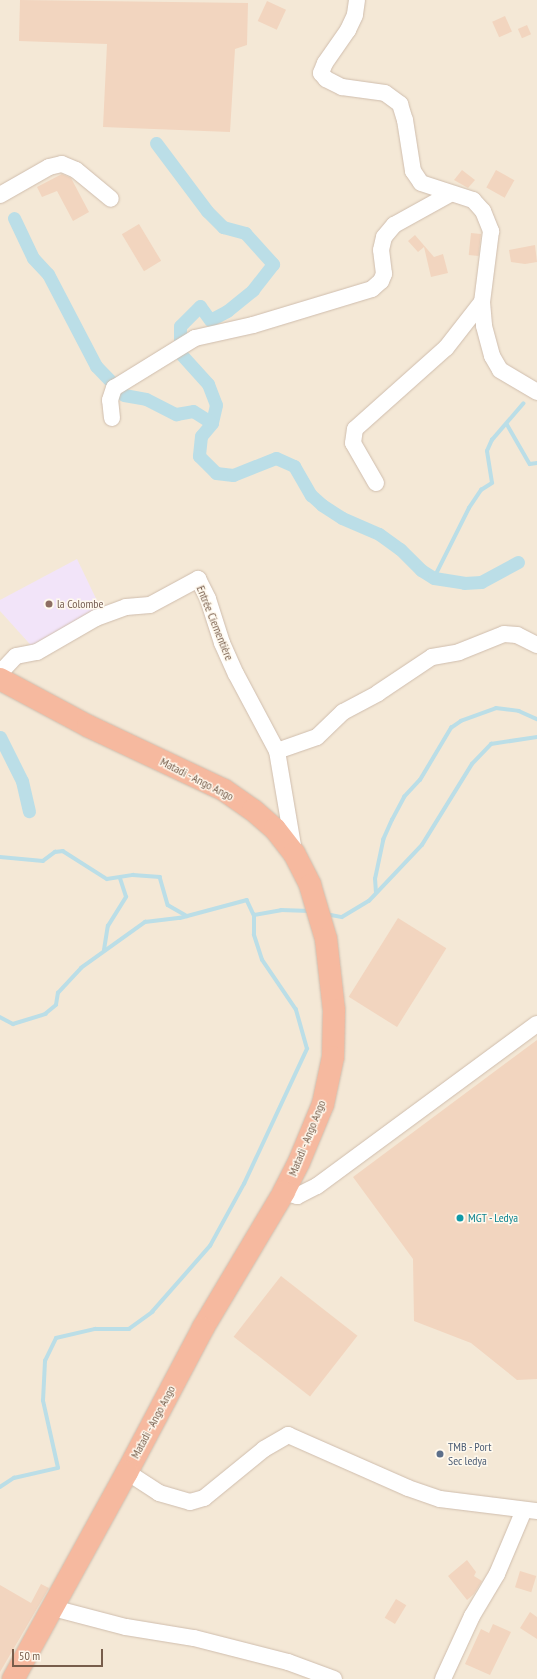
<!DOCTYPE html>
<meta charset="utf-8">
<style>
body{margin:0}
#map{position:relative;width:537px;height:1679px;overflow:hidden;background:#fcf5e7;font-family:"PT Sans Narrow",sans-serif}
div>[style]{position:absolute}
.residential>*{inset:0;background:#f4e8d6;transform-origin:0 0}
.education>*{inset:0;background:#f2e4f9}
.stream>*{height:3.5px;margin:-1.75px;padding:0 1.75px;transform-origin:1.75px;border-radius:1.75px;background:#bbdee7}
.canal>*{height:13px;margin:-6.5px;padding:0 6.5px;transform-origin:6.5px;border-radius:6.5px;background:#bbdee7}
.building>*{inset:0;background:#f2d5bf;transform-origin:0 0}
.roads{filter:drop-shadow(0 0 1px #cfbdad) drop-shadow(0 0 1px #cfbdad)}
.minor>*{height:16px;margin:-8px;padding:0 8px;transform-origin:8px;border-radius:8px;background:#fff}
.highway>*{height:22px;margin:-11px;padding:0 11px;transform-origin:11px;border-radius:11px;background:#f6b99f}
.dots>*{width:11px;height:11px;translate:-50% -50%;box-sizing:border-box;border:2px solid #fff9ee;border-radius:50%}
span{translate:-50% -50%;white-space:nowrap;text-align:center;line-height:1.15;-webkit-text-stroke:3px #fff9ee;paint-order:stroke}
.education-label{font-size:12px;color:#785e54}
.left{translate:0 -50%;text-align:left}
.street-label{font-size:12px;color:#775d4b}
.culture-label{font-size:12px;color:#0d838f}
.service-label{font-size:12px;color:#4e5e75}
.scale{position:absolute;left:12px;top:1649px;width:91px;height:18px;box-sizing:border-box;border:2px solid #775d4b;border-top:0;padding-left:5px;font-size:12px;line-height:14px;white-space:nowrap;color:#775d4b;-webkit-text-stroke:3px #fff9ee;paint-order:stroke}
</style>
<div id="map">
<div class="residential">
<i style="left:0;top:0;width:537px;height:1679px"></i>
</div>
<div class="education">
<i style="clip-path:polygon(77px 559px,101px 609px,37px 652px,0 611px,0 600px)"></i>
</div>
<div class="stream">
<i style="left:507px;top:424px;width:46px;rotate:60.1deg"></i>
<i style="left:530px;top:464px;width:7px;rotate:-8deg"></i>
<i style="left:434px;top:578px;width:78px;rotate:-63.4deg"></i>
<i style="left:469px;top:508px;width:22px;rotate:-56deg"></i>
<i style="left:481px;top:490px;width:13px;rotate:-32deg"></i>
<i style="left:492px;top:483px;width:32px;rotate:-99deg"></i>
<i style="left:487px;top:451px;width:12px;rotate:-66deg"></i>
<i style="left:492px;top:440px;width:48px;rotate:-49.3deg"></i>
<i style="left:0;top:857px;width:43px;rotate:5.3deg"></i>
<i style="left:43px;top:861px;width:15px;rotate:-37deg"></i>
<i style="left:55px;top:852px;width:8px;rotate:-7deg"></i>
<i style="left:63px;top:851px;width:52px;rotate:32.5deg"></i>
<i style="left:107px;top:879px;width:26px;rotate:-9deg"></i>
<i style="left:133px;top:875px;width:27px;rotate:4deg"></i>
<i style="left:160px;top:877px;width:29px;rotate:74deg"></i>
<i style="left:168px;top:905px;width:22px;rotate:30deg"></i>
<i style="left:376px;top:893px;width:14px;rotate:-94deg"></i>
<i style="left:375px;top:879px;width:40px;rotate:-78deg"></i>
<i style="left:383px;top:840px;width:22px;rotate:-66deg"></i>
<i style="left:392px;top:820px;width:26px;rotate:-62deg"></i>
<i style="left:404px;top:797px;width:23px;rotate:-47deg"></i>
<i style="left:420px;top:780px;width:61px;rotate:-59.2deg"></i>
<i style="left:451px;top:728px;width:12px;rotate:-35deg"></i>
<i style="left:461px;top:721px;width:37px;rotate:-20deg"></i>
<i style="left:496px;top:708px;width:23px;rotate:7deg"></i>
<i style="left:519px;top:711px;width:20px;rotate:24deg"></i>
<i style="left:326px;top:914px;width:16px;rotate:11deg"></i>
<i style="left:342px;top:917px;width:31px;rotate:-31deg"></i>
<i style="left:369px;top:901px;width:77px;rotate:-46.6deg"></i>
<i style="left:422px;top:845px;width:95px;rotate:-58.3deg"></i>
<i style="left:472px;top:764px;width:28px;rotate:-46deg"></i>
<i style="left:491px;top:744px;width:47px;rotate:-8.7deg"></i>
<i style="left:104px;top:950px;width:24px;rotate:-81deg"></i>
<i style="left:108px;top:926px;width:34px;rotate:-58deg"></i>
<i style="left:126px;top:897px;width:19px;rotate:-108deg"></i>
<i style="left:0;top:1017px;width:15px;rotate:28deg"></i>
<i style="left:13px;top:1024px;width:34px;rotate:-17deg"></i>
<i style="left:45px;top:1014px;width:14px;rotate:-39deg"></i>
<i style="left:56px;top:1005px;width:12px;rotate:-81deg"></i>
<i style="left:58px;top:993px;width:34px;rotate:-47deg"></i>
<i style="left:81px;top:968px;width:79px;rotate:-35.7deg"></i>
<i style="left:145px;top:922px;width:35px;rotate:-7deg"></i>
<i style="left:180px;top:918px;width:69px;rotate:-15deg"></i>
<i style="left:247px;top:900px;width:17px;rotate:65deg"></i>
<i style="left:0;top:1487px;width:17px;rotate:-33deg"></i>
<i style="left:14px;top:1478px;width:45px;rotate:-12.8deg"></i>
<i style="left:58px;top:1468px;width:69px;rotate:-102.6deg"></i>
<i style="left:43px;top:1401px;width:40px;rotate:-87.1deg"></i>
<i style="left:45px;top:1361px;width:25px;rotate:-64deg"></i>
<i style="left:56px;top:1338px;width:40px;rotate:-13deg"></i>
<i style="left:95px;top:1329px;width:34px"></i>
<i style="left:129px;top:1329px;width:29px;rotate:-36deg"></i>
<i style="left:152px;top:1312px;width:88px;rotate:-48.7deg"></i>
<i style="left:210px;top:1246px;width:71px;rotate:-61.3deg"></i>
<i style="left:244px;top:1184px;width:149px;rotate:-65deg"></i>
<i style="left:307px;top:1049px;width:41px;rotate:-105.8deg"></i>
<i style="left:296px;top:1010px;width:60px;rotate:-124.2deg"></i>
<i style="left:262px;top:960px;width:26px;rotate:-108deg"></i>
<i style="left:254px;top:935px;width:20px;rotate:-90deg"></i>
<i style="left:254px;top:915px;width:27px;rotate:-10deg"></i>
<i style="left:281px;top:910px;width:29px;rotate:2deg"></i>
</div>
<div class="canal">
<i style="left:156px;top:143px;width:85px;rotate:53.1deg"></i>
<i style="left:207px;top:211px;width:23px;rotate:45deg"></i>
<i style="left:223px;top:227px;width:23px;rotate:15deg"></i>
<i style="left:245px;top:233px;width:42px;rotate:47.9deg"></i>
<i style="left:273px;top:264px;width:33px;rotate:128deg"></i>
<i style="left:253px;top:290px;width:33px;rotate:141deg"></i>
<i style="left:227px;top:311px;width:19px;rotate:152deg"></i>
<i style="left:210px;top:320px;width:17px;rotate:-126deg"></i>
<i style="left:200px;top:306px;width:28px;rotate:135deg"></i>
<i style="left:180px;top:326px;width:27px;rotate:90deg"></i>
<i style="left:180px;top:353px;width:42px;rotate:47.9deg"></i>
<i style="left:208px;top:384px;width:22px;rotate:69deg"></i>
<i style="left:216px;top:405px;width:18px;rotate:103deg"></i>
<i style="left:212px;top:423px;width:17px;rotate:130deg"></i>
<i style="left:201px;top:436px;width:20px;rotate:96deg"></i>
<i style="left:199px;top:456px;width:24px;rotate:45deg"></i>
<i style="left:216px;top:473px;width:17px;rotate:7deg"></i>
<i style="left:233px;top:475px;width:46px;rotate:-21.6deg"></i>
<i style="left:276px;top:458px;width:20px;rotate:24deg"></i>
<i style="left:294px;top:466px;width:34px;rotate:60deg"></i>
<i style="left:311px;top:495px;width:15px;rotate:42deg"></i>
<i style="left:322px;top:505px;width:24px;rotate:33deg"></i>
<i style="left:342px;top:518px;width:40px;rotate:23.4deg"></i>
<i style="left:379px;top:534px;width:26px;rotate:36deg"></i>
<i style="left:400px;top:549px;width:30px;rotate:45deg"></i>
<i style="left:421px;top:570px;width:15px;rotate:32deg"></i>
<i style="left:434px;top:578px;width:30px;rotate:9deg"></i>
<i style="left:464px;top:583px;width:17px;rotate:-3deg"></i>
<i style="left:481px;top:582px;width:42px;rotate:-28.4deg"></i>
<i style="left:14px;top:218px;width:44px;rotate:64.6deg"></i>
<i style="left:33px;top:258px;width:22px;rotate:47deg"></i>
<i style="left:48px;top:274px;width:104px;rotate:62.4deg"></i>
<i style="left:96px;top:366px;width:29px;rotate:46deg"></i>
<i style="left:116px;top:387px;width:11px;rotate:45deg"></i>
<i style="left:124px;top:395px;width:22px;rotate:10deg"></i>
<i style="left:146px;top:399px;width:34px;rotate:27deg"></i>
<i style="left:176px;top:414px;width:17px;rotate:-10deg"></i>
<i style="left:193px;top:411px;width:22px;rotate:32deg"></i>
<i style="left:0;top:737px;width:49px;rotate:63.4deg"></i>
<i style="left:22px;top:781px;width:31px;rotate:77deg"></i>
</div>
<div class="building">
<i style="clip-path:polygon(20px 0,248px 3px,247px 45px,235px 49px,230px 132px,103px 127px,107px 44px,19px 41px)"></i>
<i style="left:267px;top:1px;width:21px;height:22px;rotate:25deg"></i>
<i style="left:505px;top:16px;width:17px;height:14px;rotate:66deg"></i>
<i style="left:527px;top:25px;width:10px;height:10px;rotate:66deg"></i>
<i style="clip-path:polygon(462px 170px,475px 180px,468px 188px,454px 180px)"></i>
<i style="left:496px;top:170px;width:21px;height:20px;rotate:29deg"></i>
<i style="clip-path:polygon(62px 174px,71px 178px,89px 212px,73px 221px,57px 191px,42px 197px,37px 187px)"></i>
<i style="left:139px;top:224px;width:43px;height:20px;rotate:59deg"></i>
<i style="left:471px;top:233px;width:10px;height:22px;rotate:6deg"></i>
<i style="clip-path:polygon(415px 235px,434px 257px,443px 254px,448px 273px,431px 277px,424px 247px,418px 252px,408px 241px)"></i>
<i style="clip-path:polygon(535px 245px,537px 262px,525px 264px,511px 262px,509px 250px)"></i>
<i style="left:398px;top:918px;width:57px;height:93px;rotate:32deg"></i>
<i style="clip-path:polygon(537px 1040px,537px 1379px,517px 1380px,471px 1343px,414px 1321px,413px 1259px,353px 1177px)"></i>
<i style="left:281px;top:1276px;width:97px;height:77px;rotate:38deg"></i>
<i style="clip-path:polygon(467px 1560px,476px 1572px,474px 1576px,482px 1581px,474px 1594px,467px 1600px,448px 1576px)"></i>
<i style="left:520px;top:1571px;width:17px;height:17px;rotate:17deg"></i>
<i style="clip-path:polygon(41px 1584px,49px 1588px,0 1672px,0 1585px,31px 1603px)"></i>
<i style="left:396px;top:1599px;width:12px;height:22px;rotate:31deg"></i>
<i style="clip-path:polygon(530px 1612px,537px 1617px,537px 1639px,520px 1628px)"></i>
<i style="clip-path:polygon(493px 1624px,511px 1632px,490px 1675px,465px 1664px,481px 1629px,489px 1633px)"></i>
</div>
<div class="roads">
<div class="minor">
<i style="left:357px;top:0;width:15px;rotate:98deg"></i>
<i style="left:355px;top:15px;width:17px;rotate:115deg"></i>
<i style="left:348px;top:30px;width:40px;rotate:124.9deg"></i>
<i style="left:325px;top:63px;width:11px;rotate:112deg"></i>
<i style="left:321px;top:73px;width:8px;rotate:50deg"></i>
<i style="left:326px;top:79px;width:18px;rotate:27deg"></i>
<i style="left:342px;top:87px;width:43px;rotate:7.9deg"></i>
<i style="left:385px;top:93px;width:19px;rotate:36deg"></i>
<i style="left:400px;top:104px;width:17px;rotate:73deg"></i>
<i style="left:405px;top:120px;width:52px;rotate:81.1deg"></i>
<i style="left:413px;top:171px;width:14px;rotate:56deg"></i>
<i style="left:421px;top:183px;width:55px;rotate:18.1deg"></i>
<i style="left:473px;top:200px;width:15px;rotate:48deg"></i>
<i style="left:483px;top:211px;width:22px;rotate:68deg"></i>
<i style="left:491px;top:231px;width:72px;rotate:97.2deg"></i>
<i style="left:482px;top:302px;width:24px;rotate:85deg"></i>
<i style="left:484px;top:326px;width:31px;rotate:75deg"></i>
<i style="left:492px;top:356px;width:16px;rotate:60deg"></i>
<i style="left:500px;top:370px;width:43px;rotate:30.7deg"></i>
<i style="left:0;top:195px;width:56px;rotate:-29.7deg"></i>
<i style="left:49px;top:167px;width:13px;rotate:-13deg"></i>
<i style="left:62px;top:164px;width:15px;rotate:23deg"></i>
<i style="left:76px;top:170px;width:45px;rotate:39.6deg"></i>
<i style="left:112px;top:418px;width:18px;rotate:-96deg"></i>
<i style="left:110px;top:400px;width:13px;rotate:-72deg"></i>
<i style="left:114px;top:388px;width:95px;rotate:-31.7deg"></i>
<i style="left:195px;top:338px;width:59px;rotate:-12.6deg"></i>
<i style="left:253px;top:325px;width:124px;rotate:-16.8deg"></i>
<i style="left:372px;top:289px;width:12px;rotate:-42deg"></i>
<i style="left:381px;top:281px;width:8px;rotate:-67deg"></i>
<i style="left:384px;top:274px;width:24px;rotate:-97deg"></i>
<i style="left:381px;top:250px;width:13px;rotate:-77deg"></i>
<i style="left:384px;top:237px;width:16px;rotate:-50deg"></i>
<i style="left:394px;top:225px;width:64px;rotate:-29deg"></i>
<i style="left:376px;top:483px;width:46px;rotate:-119.9deg"></i>
<i style="left:353px;top:443px;width:14px;rotate:-82deg"></i>
<i style="left:355px;top:429px;width:122px;rotate:-41.7deg"></i>
<i style="left:446px;top:348px;width:58px;rotate:-52deg"></i>
<i style="left:0;top:673px;width:23px;rotate:-47deg"></i>
<i style="left:16px;top:656px;width:21px;rotate:-11deg"></i>
<i style="left:37px;top:652px;width:68px;rotate:-30deg"></i>
<i style="left:96px;top:618px;width:32px;rotate:-20deg"></i>
<i style="left:126px;top:607px;width:24px;rotate:-5deg"></i>
<i style="left:150px;top:605px;width:55px;rotate:-28.4deg"></i>
<i style="left:198px;top:579px;width:22px;rotate:63deg"></i>
<i style="left:208px;top:599px;width:46px;rotate:72.3deg"></i>
<i style="left:222px;top:643px;width:34px;rotate:66deg"></i>
<i style="left:236px;top:674px;width:87px;rotate:62deg"></i>
<i style="left:277px;top:751px;width:101px;rotate:80.4deg"></i>
<i style="left:277px;top:751px;width:42px;rotate:-19.3deg"></i>
<i style="left:317px;top:737px;width:36px;rotate:-44deg"></i>
<i style="left:343px;top:712px;width:40px;rotate:-28deg"></i>
<i style="left:378px;top:693px;width:65px;rotate:-33.7deg"></i>
<i style="left:432px;top:657px;width:27px;rotate:-10deg"></i>
<i style="left:459px;top:652px;width:48px;rotate:-21.8deg"></i>
<i style="left:504px;top:634px;width:13px;rotate:4deg"></i>
<i style="left:517px;top:635px;width:22px;rotate:27deg"></i>
<i style="left:284px;top:1192px;width:14px;rotate:17deg"></i>
<i style="left:297px;top:1196px;width:22px;rotate:-27deg"></i>
<i style="left:317px;top:1186px;width:273px;rotate:-36.4deg"></i>
<i style="left:127px;top:1472px;width:38px;rotate:33deg"></i>
<i style="left:159px;top:1493px;width:32px;rotate:16deg"></i>
<i style="left:190px;top:1502px;width:15px;rotate:-16deg"></i>
<i style="left:204px;top:1498px;width:77px;rotate:-39.2deg"></i>
<i style="left:264px;top:1449px;width:28px;rotate:-30deg"></i>
<i style="left:288px;top:1435px;width:131px;rotate:23.8deg"></i>
<i style="left:408px;top:1488px;width:34px;rotate:19deg"></i>
<i style="left:440px;top:1499px;width:98px;rotate:7.1deg"></i>
<i style="left:53px;top:1608px;width:75px;rotate:14.6deg"></i>
<i style="left:126px;top:1627px;width:69px;rotate:9.2deg"></i>
<i style="left:194px;top:1638px;width:97px;rotate:14.3deg"></i>
<i style="left:288px;top:1662px;width:49px;rotate:20.3deg"></i>
<i style="left:443px;top:1679px;width:69px;rotate:-65.3deg"></i>
<i style="left:472px;top:1616px;width:49px;rotate:-59.2deg"></i>
<i style="left:497px;top:1574px;width:69px;rotate:-67.1deg"></i>
</div>
<div class="highway">
<i style="left:0;top:679px;width:100px;rotate:28.1deg"></i>
<i style="left:88px;top:726px;width:150px;rotate:25.2deg"></i>
<i style="left:224px;top:790px;width:35px;rotate:35deg"></i>
<i style="left:253px;top:810px;width:29px;rotate:41deg"></i>
<i style="left:275px;top:829px;width:31px;rotate:52deg"></i>
<i style="left:294px;top:853px;width:36px;rotate:63deg"></i>
<i style="left:310px;top:885px;width:56px;rotate:73.5deg"></i>
<i style="left:326px;top:939px;width:71px;rotate:83.6deg"></i>
<i style="left:334px;top:1010px;width:47px;rotate:91.2deg"></i>
<i style="left:333px;top:1057px;width:48px;rotate:102deg"></i>
<i style="left:323px;top:1104px;width:63px;rotate:112.5deg"></i>
<i style="left:299px;top:1162px;width:34px;rotate:117deg"></i>
<i style="left:284px;top:1192px;width:158px;rotate:120.8deg"></i>
<i style="left:203px;top:1328px;width:163px;rotate:117.8deg"></i>
<i style="left:127px;top:1472px;width:236px;rotate:118.8deg"></i>
</div>
</div>
<div class="dots">
<i style="left:49px;top:604px;background:#8d6e63"></i>
<i style="left:460px;top:1218px;background:#0f9aa8"></i>
<i style="left:440px;top:1454px;background:#5c6f8a"></i>
</div>
<div class="education-label">
<span class="left" style="left:57px;top:604px">la Colombe</span>
</div>
<div class="street-label">
<span style="left:215px;top:623px;rotate:68deg">Entrée Ciementière</span>
<span style="left:197px;top:779px;rotate:27deg">Matadi - Ango Ango</span>
<span style="left:307px;top:1138px;rotate:-68deg">Matadi - Ango Ango</span>
<span style="left:153px;top:1422px;rotate:-62deg">Matadi - Ango Ango</span>
</div>
<div class="culture-label">
<span class="left" style="left:468px;top:1218px">MGT - Ledya</span>
</div>
<div class="service-label">
<span class="left" style="left:448px;top:1454px">TMB - Port<br>Sec ledya</span>
</div>
<div class="scale">50 m</div>
</div>
